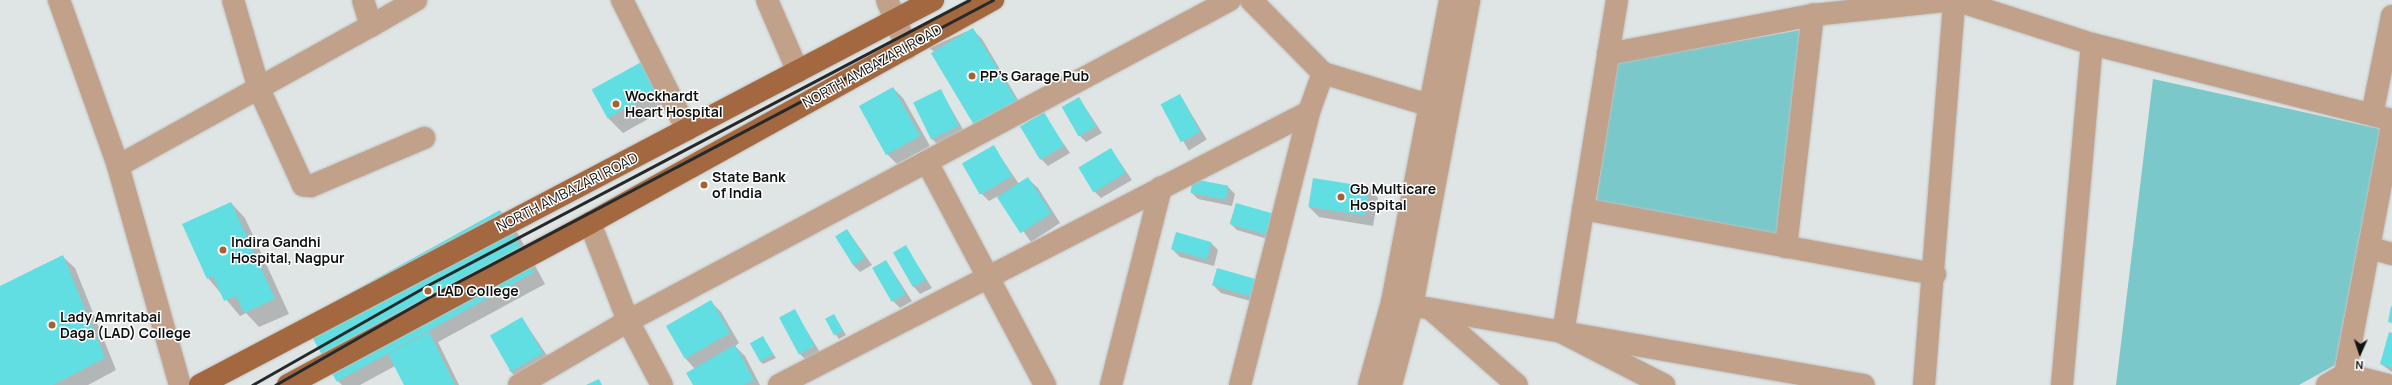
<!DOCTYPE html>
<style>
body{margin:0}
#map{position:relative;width:2392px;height:385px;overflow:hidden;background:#dfe4e4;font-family:Manrope,sans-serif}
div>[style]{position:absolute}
.green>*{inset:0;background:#7ac8ca}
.shadow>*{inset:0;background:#0003;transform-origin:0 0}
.building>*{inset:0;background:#60dee1;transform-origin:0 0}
.roads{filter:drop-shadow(0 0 1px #bec2c2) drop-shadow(0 0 1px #bec2c2)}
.minor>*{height:22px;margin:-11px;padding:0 11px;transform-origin:11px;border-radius:11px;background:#c2a18b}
.major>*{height:22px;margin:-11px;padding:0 11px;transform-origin:11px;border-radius:11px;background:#a3683f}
.rail>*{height:3px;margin:-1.5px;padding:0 1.5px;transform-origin:1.5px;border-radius:1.5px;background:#272929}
.dots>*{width:11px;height:11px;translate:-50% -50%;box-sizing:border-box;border:2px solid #fff;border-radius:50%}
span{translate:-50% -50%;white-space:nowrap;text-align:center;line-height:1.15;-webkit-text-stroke:3px #fff;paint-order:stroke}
.street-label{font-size:14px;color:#101212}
.poi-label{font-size:14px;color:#101212;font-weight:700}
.left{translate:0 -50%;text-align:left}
.north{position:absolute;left:2340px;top:333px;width:40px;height:40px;-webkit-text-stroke:3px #fff;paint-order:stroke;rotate:183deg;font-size:11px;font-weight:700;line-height:16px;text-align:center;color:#101212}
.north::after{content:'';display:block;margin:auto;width:14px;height:18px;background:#101212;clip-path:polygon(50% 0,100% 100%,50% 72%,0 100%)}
</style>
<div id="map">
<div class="green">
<i style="clip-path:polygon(1800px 30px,1777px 240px,1596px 204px,1616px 63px)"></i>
<i style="clip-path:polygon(2153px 79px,2380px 129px,2335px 365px,2299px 385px,2116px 385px)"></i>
</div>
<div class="shadow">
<i style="clip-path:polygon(972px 29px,982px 39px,1027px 115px,929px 48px)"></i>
<i style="clip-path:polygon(645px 61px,675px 104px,623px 133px,608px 118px)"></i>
<i style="clip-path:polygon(893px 88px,903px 98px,930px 146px,897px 164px,887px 154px)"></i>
<i style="clip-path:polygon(941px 91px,965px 133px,938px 145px,931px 138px)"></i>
<i style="left:1180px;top:95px;width:52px;height:21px;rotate:59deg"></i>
<i style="clip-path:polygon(1079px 98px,1102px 133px,1086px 142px,1079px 135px)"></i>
<i style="clip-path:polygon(1043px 114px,1070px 153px,1048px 166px,1041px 159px)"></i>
<i style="clip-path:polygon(993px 146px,1019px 184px,1028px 179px,1038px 188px,1060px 223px,1031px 242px,998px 196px,989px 201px,982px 194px,964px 163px)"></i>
<i style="clip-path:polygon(1111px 149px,1132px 180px,1101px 198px,1094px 191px)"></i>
<i style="clip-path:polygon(1228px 187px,1235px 194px,1232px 206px,1198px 199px,1191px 192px)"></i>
<i style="clip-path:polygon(1368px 188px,1378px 198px,1373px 226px,1319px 217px,1309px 207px)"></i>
<i style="clip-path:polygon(231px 203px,245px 218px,289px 314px,259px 327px,246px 313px,240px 316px,208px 278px)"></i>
<i style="clip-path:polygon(1236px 204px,1275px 241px,1237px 230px,1230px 223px)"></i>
<i style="clip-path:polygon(500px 211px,512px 223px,545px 284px,438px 342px,459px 385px,405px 385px,395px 366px,360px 385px,342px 385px,336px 379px)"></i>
<i style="clip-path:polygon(847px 230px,872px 265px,860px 272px,853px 265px)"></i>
<i style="clip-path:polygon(1211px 243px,1218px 250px,1214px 266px,1180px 257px,1173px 250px)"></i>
<i style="clip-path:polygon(906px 247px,932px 288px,920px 294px,914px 287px)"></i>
<i style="clip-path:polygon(62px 256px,75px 268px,116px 370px,88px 385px,0 385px,0 287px)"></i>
<i style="clip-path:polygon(886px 261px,912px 301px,900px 308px,893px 301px)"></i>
<i style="clip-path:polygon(1255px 280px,1262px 287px,1258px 303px,1221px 293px,1214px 286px)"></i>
<i style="clip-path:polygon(711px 302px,721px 312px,739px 343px,735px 346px,745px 356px,760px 385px,694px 385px,695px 369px,686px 359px)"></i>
<i style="clip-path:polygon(794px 310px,821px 354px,807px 361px,800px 354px)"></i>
<i style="clip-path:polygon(834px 315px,846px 335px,839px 339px,836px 335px)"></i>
<i style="clip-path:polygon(522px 318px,552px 363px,519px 380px,509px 370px)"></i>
<i style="clip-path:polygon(2392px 334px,2392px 372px,2381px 364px)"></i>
<i style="clip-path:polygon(763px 338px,776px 358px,763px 364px,760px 361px)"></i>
</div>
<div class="building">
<i style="left:973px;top:28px;width:88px;height:49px;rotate:59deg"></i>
<i style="left:645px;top:60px;width:33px;height:61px;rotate:61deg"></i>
<i style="left:893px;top:87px;width:56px;height:39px;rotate:61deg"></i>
<i style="left:941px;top:89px;width:41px;height:31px;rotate:64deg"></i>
<i style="left:1180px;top:94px;width:43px;height:22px;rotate:62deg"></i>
<i style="left:1079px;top:97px;width:34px;height:20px;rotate:60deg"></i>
<i style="left:1044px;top:112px;width:39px;height:28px;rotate:59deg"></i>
<i style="left:994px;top:145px;width:36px;height:37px;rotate:60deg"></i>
<i style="left:1111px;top:148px;width:29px;height:38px;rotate:59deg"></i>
<i style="left:1028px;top:177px;width:43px;height:37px;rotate:57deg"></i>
<i style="left:1313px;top:178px;width:57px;height:29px;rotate:9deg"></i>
<i style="left:1193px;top:179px;width:36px;height:14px;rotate:11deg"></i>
<i style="clip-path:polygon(231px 202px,275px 299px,244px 313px,236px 296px,224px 301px,213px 276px,207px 279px,182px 224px)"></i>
<i style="left:1236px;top:203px;width:40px;height:22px;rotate:16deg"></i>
<i style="left:500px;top:210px;width:71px;height:226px;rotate:61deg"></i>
<i style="left:847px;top:229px;width:34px;height:14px;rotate:58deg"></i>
<i style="left:1176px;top:232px;width:37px;height:18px;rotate:16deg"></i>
<i style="left:906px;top:245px;width:40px;height:15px;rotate:60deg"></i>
<i style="clip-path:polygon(63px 255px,105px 358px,53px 385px,0 385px,0 286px)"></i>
<i style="left:886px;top:260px;width:39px;height:16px;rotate:60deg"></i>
<i style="left:1217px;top:268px;width:40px;height:18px;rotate:16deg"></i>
<i style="left:711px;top:300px;width:38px;height:52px;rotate:60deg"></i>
<i style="clip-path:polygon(2391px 306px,2392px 307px,2392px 323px,2388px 322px)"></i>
<i style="left:795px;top:309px;width:42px;height:18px;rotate:62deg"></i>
<i style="left:834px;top:314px;width:19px;height:10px;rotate:62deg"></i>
<i style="left:522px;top:317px;width:42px;height:37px;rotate:60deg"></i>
<i style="clip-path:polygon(429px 332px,455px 385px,404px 385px,388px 354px)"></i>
<i style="clip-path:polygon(2389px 332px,2392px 333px,2392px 368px,2380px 364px)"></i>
<i style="left:763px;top:336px;width:21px;height:15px;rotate:61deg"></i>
<i style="clip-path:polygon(735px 345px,754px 380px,744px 385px,693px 385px,686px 373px)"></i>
<i style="clip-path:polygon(599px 379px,602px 385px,586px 385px)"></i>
</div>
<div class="roads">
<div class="minor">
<i style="left:59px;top:0;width:176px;rotate:70.4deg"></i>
<i style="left:118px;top:166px;width:228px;rotate:74.2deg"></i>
<i style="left:233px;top:0;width:93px;rotate:73.7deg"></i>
<i style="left:259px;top:89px;width:106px;rotate:65.4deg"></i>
<i style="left:303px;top:185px;width:8px;rotate:7deg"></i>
<i style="left:311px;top:186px;width:123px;rotate:-23deg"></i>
<i style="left:622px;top:0;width:145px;rotate:63.4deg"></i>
<i style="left:767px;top:0;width:78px;rotate:66.7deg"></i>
<i style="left:887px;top:0;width:52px;rotate:67.4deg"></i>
<i style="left:1251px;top:0;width:103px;rotate:45.4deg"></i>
<i style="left:1323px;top:73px;width:127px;rotate:16.9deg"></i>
<i style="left:1617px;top:0;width:337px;rotate:99.2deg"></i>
<i style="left:1563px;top:333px;width:114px;rotate:27.2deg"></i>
<i style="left:1955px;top:0;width:144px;rotate:17.8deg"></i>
<i style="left:2092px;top:44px;width:309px;rotate:14.2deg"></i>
<i style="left:371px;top:26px;width:52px;rotate:-30deg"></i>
<i style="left:1608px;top:54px;width:209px;rotate:-10.8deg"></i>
<i style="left:1813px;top:15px;width:141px;rotate:-6.1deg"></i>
<i style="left:2372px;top:115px;width:101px;rotate:-78.6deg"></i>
<i style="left:927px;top:162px;width:252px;rotate:62.1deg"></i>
<i style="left:118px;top:166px;width:289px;rotate:-29deg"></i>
<i style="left:371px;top:26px;width:27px;rotate:-107deg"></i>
<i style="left:1583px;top:209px;width:358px;rotate:10.5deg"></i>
<i style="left:590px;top:223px;width:105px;rotate:68.8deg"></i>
<i style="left:628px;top:321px;width:72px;rotate:62deg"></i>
<i style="left:1786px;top:247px;width:234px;rotate:-83.4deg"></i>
<i style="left:2371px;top:248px;width:22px;rotate:16deg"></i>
<i style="left:1392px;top:302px;width:479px;rotate:10deg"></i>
<i style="left:1432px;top:310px;width:113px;rotate:41.4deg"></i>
<i style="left:2345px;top:374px;width:253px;rotate:-79.3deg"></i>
<i style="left:519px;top:385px;width:126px;rotate:-30.4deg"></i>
<i style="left:628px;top:321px;width:682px;rotate:-28.07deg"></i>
<i style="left:779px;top:385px;width:596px;rotate:-27.25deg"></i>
<i style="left:1309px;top:112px;width:41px;rotate:-70.3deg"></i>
<i style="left:1111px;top:385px;width:204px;rotate:-75.8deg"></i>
<i style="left:1240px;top:385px;width:282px;rotate:-75.8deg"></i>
<i style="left:1369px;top:385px;width:86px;rotate:-74.5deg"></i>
<i style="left:1392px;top:302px;width:308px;rotate:-79.1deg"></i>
<i style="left:1391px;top:385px;width:82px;rotate:-75.1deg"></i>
<i style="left:1412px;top:306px;width:311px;rotate:-79.4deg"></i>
<i style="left:1924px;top:385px;width:386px;rotate:-85.5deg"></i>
<i style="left:2062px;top:385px;width:342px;rotate:-85deg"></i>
<i style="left:2327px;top:385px;width:21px;rotate:-31deg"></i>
<i style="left:2345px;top:374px;width:44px;rotate:14.3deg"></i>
</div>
<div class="major">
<i style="left:200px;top:385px;width:828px;rotate:-27.71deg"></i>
<i style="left:288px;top:385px;width:343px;rotate:-28.2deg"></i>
<i style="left:590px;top:223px;width:461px;rotate:-29deg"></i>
</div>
</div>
<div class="rail">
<i style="left:252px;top:385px;width:200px;rotate:-29.6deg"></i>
<i style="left:426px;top:286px;width:614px;rotate:-27.78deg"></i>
<i style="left:275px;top:385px;width:180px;rotate:-29.7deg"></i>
<i style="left:431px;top:296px;width:635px;rotate:-27.78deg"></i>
</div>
<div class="dots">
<i style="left:972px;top:76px;background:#a66332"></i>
<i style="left:616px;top:104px;background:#a66332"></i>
<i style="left:704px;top:185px;background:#a66332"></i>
<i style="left:1341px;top:197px;background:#a66332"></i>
<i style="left:223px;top:250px;background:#a66332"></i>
<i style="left:428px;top:291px;background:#a66332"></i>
<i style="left:52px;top:325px;background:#a66332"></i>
</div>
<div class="street-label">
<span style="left:872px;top:66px;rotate:-29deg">NORTH AMBAZARI ROAD</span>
<span style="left:567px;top:192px;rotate:-27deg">NORTH AMBAZARI ROAD</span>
</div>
<div class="poi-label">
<span class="left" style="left:980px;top:76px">PP's Garage Pub</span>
<span class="left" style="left:625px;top:104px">Wockhardt<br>Heart Hospital</span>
<span class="left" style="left:712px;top:185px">State Bank<br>of India</span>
<span class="left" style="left:1350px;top:197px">Gb Multicare<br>Hospital</span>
<span class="left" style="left:231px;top:250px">Indira Gandhi<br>Hospital, Nagpur</span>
<span class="left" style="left:437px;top:291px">LAD College</span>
<span class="left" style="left:60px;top:325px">Lady Amritabai<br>Daga (LAD) College</span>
</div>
<div class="north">N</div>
</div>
